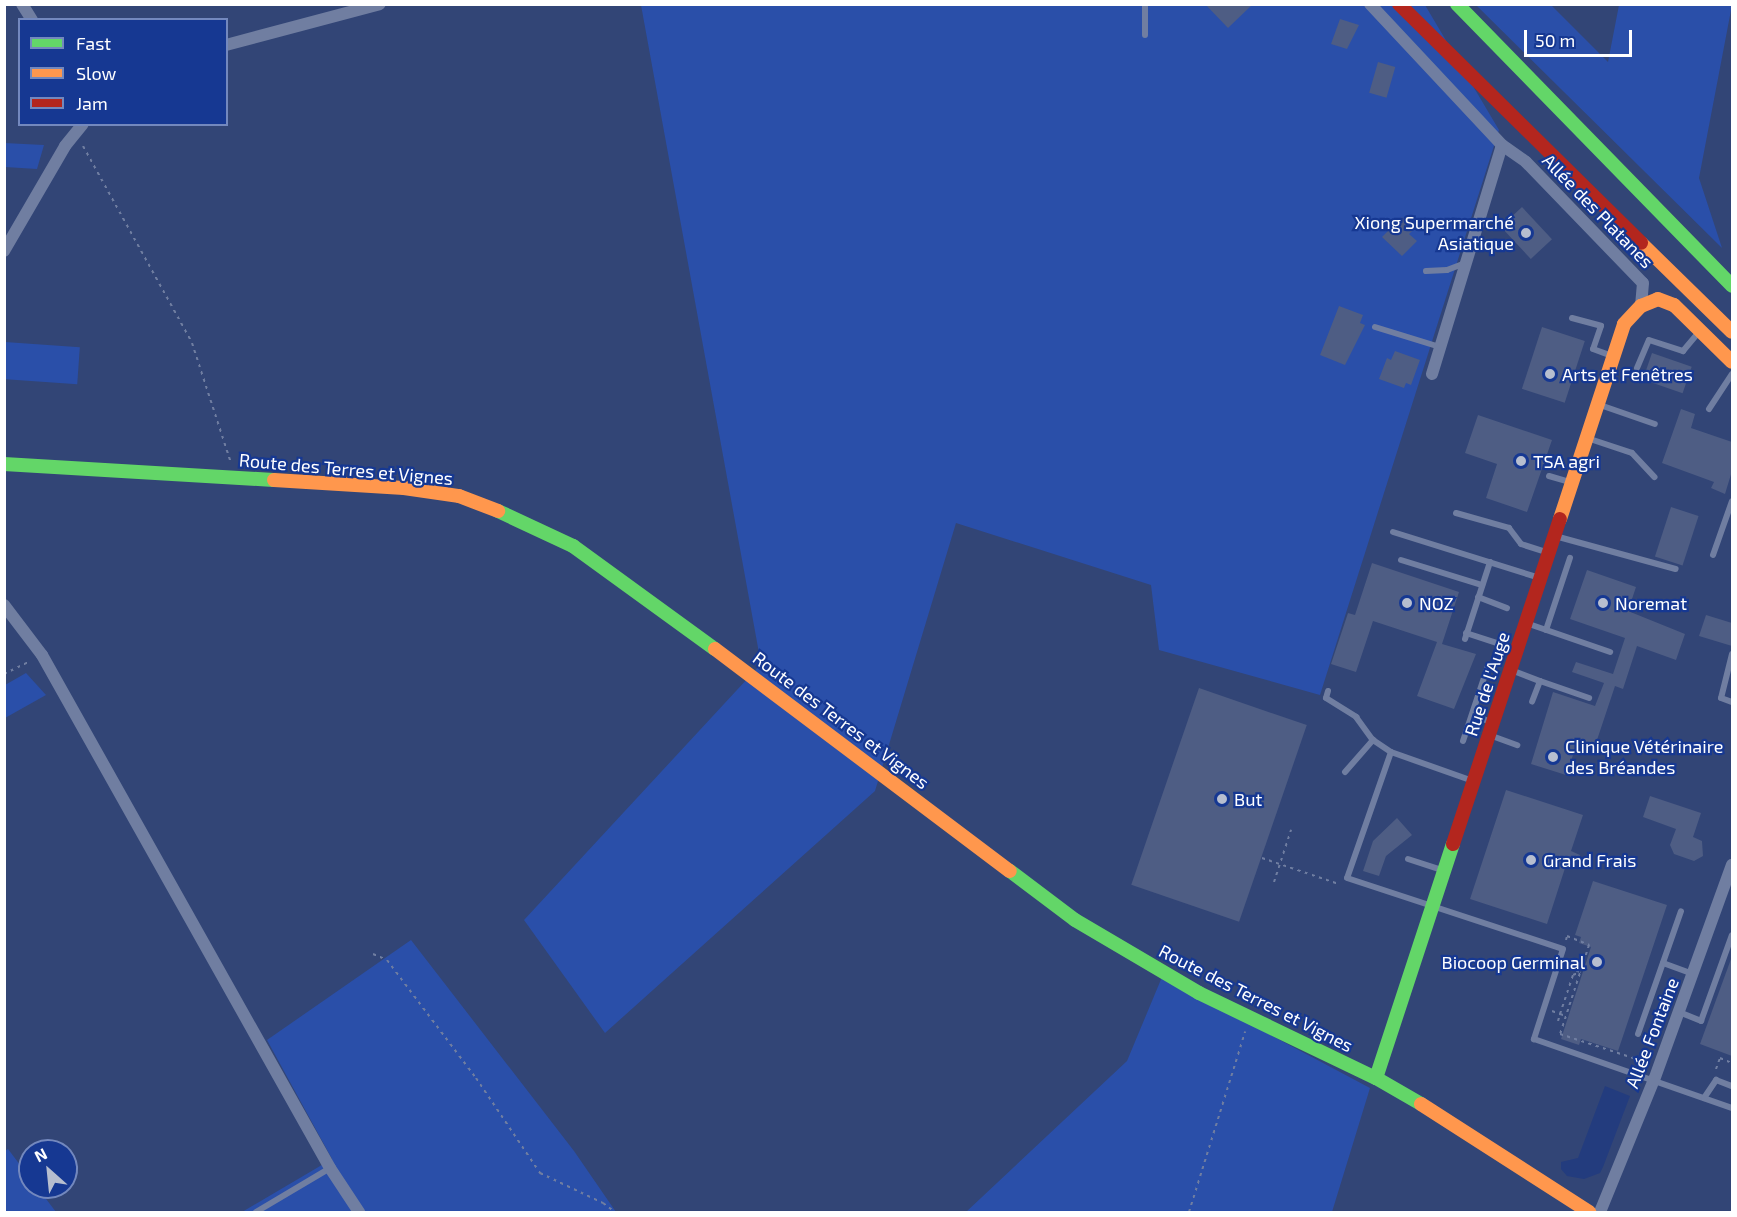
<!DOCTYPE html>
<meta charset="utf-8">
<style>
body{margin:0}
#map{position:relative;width:1737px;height:1217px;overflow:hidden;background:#324576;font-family:"Exo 2",sans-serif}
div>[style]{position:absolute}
.green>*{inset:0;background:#2a4fa9;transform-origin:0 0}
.water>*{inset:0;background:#233c7e}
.building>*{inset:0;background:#4e5d84;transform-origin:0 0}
.path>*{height:2px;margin-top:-1px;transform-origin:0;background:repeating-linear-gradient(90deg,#707ea1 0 3px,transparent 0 7.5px)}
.lane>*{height:6px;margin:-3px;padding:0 3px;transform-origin:3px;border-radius:3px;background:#707ea1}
.street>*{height:12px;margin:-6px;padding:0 6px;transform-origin:6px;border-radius:6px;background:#707ea1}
.fast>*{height:14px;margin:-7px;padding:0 7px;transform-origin:7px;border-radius:7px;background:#63d668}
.slow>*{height:14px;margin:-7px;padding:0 7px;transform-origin:7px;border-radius:7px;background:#ff974d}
.jam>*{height:14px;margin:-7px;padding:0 7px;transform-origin:7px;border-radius:7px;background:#b3261e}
.dots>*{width:16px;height:16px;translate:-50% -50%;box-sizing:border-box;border:3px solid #163892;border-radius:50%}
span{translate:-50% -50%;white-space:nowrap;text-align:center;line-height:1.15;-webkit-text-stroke:4.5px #163892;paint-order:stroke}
.street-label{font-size:18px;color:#fff}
.poi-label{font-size:18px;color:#fff}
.right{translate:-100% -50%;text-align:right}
.left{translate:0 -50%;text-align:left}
.frame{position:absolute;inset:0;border:6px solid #fff;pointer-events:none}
.legend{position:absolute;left:18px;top:18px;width:210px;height:108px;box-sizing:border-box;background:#163892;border:2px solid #7388be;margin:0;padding:8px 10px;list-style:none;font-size:18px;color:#fff}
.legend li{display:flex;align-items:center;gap:12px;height:30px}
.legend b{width:30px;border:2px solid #7388be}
.north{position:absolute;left:18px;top:1139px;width:60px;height:60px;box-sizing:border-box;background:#163892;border:2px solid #7388be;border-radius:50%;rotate:333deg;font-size:16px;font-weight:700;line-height:24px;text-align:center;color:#fff}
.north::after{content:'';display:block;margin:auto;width:21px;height:27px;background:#b7becf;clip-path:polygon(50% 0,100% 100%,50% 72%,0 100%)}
.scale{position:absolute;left:1524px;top:30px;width:108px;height:27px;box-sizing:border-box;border:3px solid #fff;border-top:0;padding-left:8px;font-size:18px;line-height:21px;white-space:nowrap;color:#fff;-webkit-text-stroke:4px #163892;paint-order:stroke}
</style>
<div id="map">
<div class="green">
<i style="clip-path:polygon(641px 5px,1425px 5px,1499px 130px,1320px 695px,1159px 650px,1151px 585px,956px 523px,875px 791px,605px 1033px,524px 920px,761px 664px)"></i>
<i style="clip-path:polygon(1476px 5px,1551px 5px,1608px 62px,1619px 5px,1732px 5px,1699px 178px,1722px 248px)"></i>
<i style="clip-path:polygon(4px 143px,44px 145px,37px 169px,5px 167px)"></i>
<i style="left:5px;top:342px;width:75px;height:37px;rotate:4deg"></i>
<i style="clip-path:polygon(26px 673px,46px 695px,5px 718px,5px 685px)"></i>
<i style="clip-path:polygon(411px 940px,574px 1151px,616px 1212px,242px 1212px,332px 1159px,267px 1040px)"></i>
<i style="clip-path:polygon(1162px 977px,1370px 1088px,1332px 1212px,966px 1212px,1127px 1061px)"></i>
<i style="clip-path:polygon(8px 1149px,30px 1178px,30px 1187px,37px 1187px,56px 1212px,5px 1212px,5px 1151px)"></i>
</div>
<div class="water">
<i style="clip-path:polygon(1605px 1086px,1630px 1096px,1603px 1167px,1600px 1173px,1584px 1179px,1567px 1176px,1561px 1169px,1561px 1162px,1578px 1158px)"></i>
</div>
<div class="building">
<i style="clip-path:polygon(1205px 4px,1253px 4px,1228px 28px)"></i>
<i style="clip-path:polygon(1340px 19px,1359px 25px,1347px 49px,1331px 44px)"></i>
<i style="left:1378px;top:62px;width:18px;height:32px;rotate:16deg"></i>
<i style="left:1522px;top:207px;width:44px;height:29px;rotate:47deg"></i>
<i style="clip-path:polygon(1402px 217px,1414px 229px,1409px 234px,1417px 241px,1402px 256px,1382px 237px)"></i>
<i style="clip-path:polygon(1339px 306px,1363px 315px,1360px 323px,1365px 325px,1345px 365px,1320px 355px)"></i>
<i style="left:1542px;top:327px;width:45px;height:65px;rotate:18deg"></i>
<i style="clip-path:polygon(1395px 351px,1420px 360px,1411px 385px,1406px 383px,1404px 388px,1379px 379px,1387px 358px,1391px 360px)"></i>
<i style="left:1652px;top:353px;width:42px;height:28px;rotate:19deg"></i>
<i style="clip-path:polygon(1681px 409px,1695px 414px,1691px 428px,1732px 442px,1732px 471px,1725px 494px,1711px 488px,1714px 482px,1662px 463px)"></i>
<i style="clip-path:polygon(1478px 415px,1552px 440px,1527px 512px,1486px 498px,1497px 464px,1465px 453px)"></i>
<i style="left:1671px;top:507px;width:29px;height:52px;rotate:18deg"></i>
<i style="clip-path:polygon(1372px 563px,1459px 592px,1442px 644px,1476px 654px,1454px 709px,1417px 696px,1437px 642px,1373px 621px,1356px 672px,1331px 664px,1348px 613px,1355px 615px)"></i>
<i style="clip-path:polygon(1587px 570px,1636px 587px,1628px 611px,1685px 634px,1676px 660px,1637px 646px,1623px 689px,1615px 686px,1595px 746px,1578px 741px,1566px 775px,1531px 764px,1553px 692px,1595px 706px,1604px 683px,1572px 672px,1576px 662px,1613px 674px,1625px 638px,1570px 619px)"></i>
<i style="clip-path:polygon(1706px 615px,1732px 623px,1732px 646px,1699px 636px)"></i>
<i style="left:1199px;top:688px;width:114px;height:208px;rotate:19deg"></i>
<i style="clip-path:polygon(1506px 790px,1583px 815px,1571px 851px,1580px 855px,1576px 868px,1566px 865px,1547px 924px,1470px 899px)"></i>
<i style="clip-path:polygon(1650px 796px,1701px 813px,1693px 837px,1702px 841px,1703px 856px,1694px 861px,1674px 854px,1670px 845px,1676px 829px,1643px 817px)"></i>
<i style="clip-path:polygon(1397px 818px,1412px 835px,1386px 856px,1379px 876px,1363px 871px,1373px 841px)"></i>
<i style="clip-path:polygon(1593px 881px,1667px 905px,1618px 1051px,1581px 1039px,1579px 1045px,1561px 1039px,1591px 947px,1579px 943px,1581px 937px,1575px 935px)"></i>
<i style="clip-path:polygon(1731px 959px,1732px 960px,1732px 1056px,1700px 1044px)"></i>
</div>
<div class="path">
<i style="left:83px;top:146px;width:225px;rotate:61deg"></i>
<i style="left:192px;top:343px;width:126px;rotate:72deg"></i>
<i style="left:4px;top:674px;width:28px;rotate:-26deg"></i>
<i style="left:1262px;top:858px;width:81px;rotate:18.7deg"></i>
<i style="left:1274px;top:882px;width:55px;rotate:-71.9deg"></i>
<i style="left:1566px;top:940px;width:4px;rotate:-76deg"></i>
<i style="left:1567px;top:936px;width:24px;rotate:22deg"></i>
<i style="left:1589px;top:945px;width:94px;rotate:108deg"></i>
<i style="left:1560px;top:1034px;width:93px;rotate:18.2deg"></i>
<i style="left:373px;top:954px;width:15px;rotate:23deg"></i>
<i style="left:387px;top:960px;width:148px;rotate:53deg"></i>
<i style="left:476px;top:1078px;width:115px;rotate:56deg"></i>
<i style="left:540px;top:1173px;width:70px;rotate:25.5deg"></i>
<i style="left:603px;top:1203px;width:15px;rotate:37deg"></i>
<i style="left:1569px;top:968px;width:12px;rotate:20deg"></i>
<i style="left:1552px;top:1011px;width:9px;rotate:21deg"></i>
<i style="left:1560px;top:1014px;width:41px;rotate:-71.6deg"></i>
<i style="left:1573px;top:975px;width:8px;rotate:-23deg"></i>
<i style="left:1558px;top:1021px;width:7px;rotate:-74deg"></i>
<i style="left:1560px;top:1014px;width:6px;rotate:18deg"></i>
<i style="left:1716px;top:1069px;width:12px;rotate:-70deg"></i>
<i style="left:1720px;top:1058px;width:13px;rotate:23deg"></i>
<i style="left:1189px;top:1212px;width:189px;rotate:-72.7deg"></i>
</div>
<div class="lane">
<i style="left:1145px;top:4px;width:31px;rotate:90deg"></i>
<i style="left:1426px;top:271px;width:21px;rotate:-3deg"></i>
<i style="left:1447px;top:270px;width:19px;rotate:-21deg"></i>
<i style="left:1572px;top:318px;width:30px;rotate:15deg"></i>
<i style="left:1601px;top:326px;width:24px;rotate:109deg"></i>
<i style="left:1593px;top:349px;width:20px;rotate:20deg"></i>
<i style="left:1375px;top:327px;width:68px;rotate:17.1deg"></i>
<i style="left:1637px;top:368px;width:30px;rotate:-67deg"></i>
<i style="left:1649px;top:340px;width:36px;rotate:18deg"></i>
<i style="left:1683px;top:351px;width:23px;rotate:-50deg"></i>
<i style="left:1600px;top:405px;width:58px;rotate:19.1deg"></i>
<i style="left:1709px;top:409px;width:42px;rotate:-56.7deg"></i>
<i style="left:1590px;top:439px;width:44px;rotate:18.4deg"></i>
<i style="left:1632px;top:453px;width:33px;rotate:47deg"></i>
<i style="left:1549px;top:476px;width:22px;rotate:16deg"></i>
<i style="left:1456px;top:513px;width:55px;rotate:15.8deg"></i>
<i style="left:1509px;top:528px;width:20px;rotate:53deg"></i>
<i style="left:1521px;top:544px;width:25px;rotate:18deg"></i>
<i style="left:1393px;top:532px;width:151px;rotate:17.4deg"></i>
<i style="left:1555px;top:536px;width:125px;rotate:15.3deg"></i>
<i style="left:1713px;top:555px;width:57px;rotate:-70.6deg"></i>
<i style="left:1401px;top:560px;width:85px;rotate:17.2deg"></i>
<i style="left:1478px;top:597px;width:31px;rotate:21deg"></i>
<i style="left:1526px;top:623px;width:89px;rotate:19deg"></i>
<i style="left:1546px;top:630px;width:76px;rotate:-71.6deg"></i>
<i style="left:1466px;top:633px;width:32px;rotate:18deg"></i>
<i style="left:1465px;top:639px;width:81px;rotate:-72deg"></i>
<i style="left:1732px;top:654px;width:45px;rotate:104deg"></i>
<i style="left:1721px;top:698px;width:12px;rotate:20deg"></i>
<i style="left:1511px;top:670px;width:31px;rotate:21deg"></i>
<i style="left:1540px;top:681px;width:22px;rotate:111deg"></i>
<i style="left:1540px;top:681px;width:52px;rotate:19.1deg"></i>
<i style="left:1328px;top:691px;width:7px;rotate:106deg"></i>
<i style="left:1326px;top:698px;width:36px;rotate:32deg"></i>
<i style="left:1356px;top:717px;width:29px;rotate:54deg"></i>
<i style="left:1373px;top:740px;width:22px;rotate:34deg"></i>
<i style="left:1391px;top:752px;width:84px;rotate:19.5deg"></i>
<i style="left:1472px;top:715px;width:20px;rotate:20deg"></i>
<i style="left:1492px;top:736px;width:27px;rotate:20deg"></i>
<i style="left:1463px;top:741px;width:79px;rotate:-71.6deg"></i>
<i style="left:1391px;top:752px;width:133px;rotate:109.2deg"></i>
<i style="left:1347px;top:878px;width:227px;rotate:18.2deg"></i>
<i style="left:1563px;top:949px;width:95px;rotate:107.9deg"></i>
<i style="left:1534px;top:1039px;width:210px;rotate:19.2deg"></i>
<i style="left:1345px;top:772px;width:43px;rotate:-48.8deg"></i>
<i style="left:1408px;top:859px;width:36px;rotate:18deg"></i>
<i style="left:1663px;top:963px;width:32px;rotate:20deg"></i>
<i style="left:1679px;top:1012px;width:24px;rotate:22deg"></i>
<i style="left:1701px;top:1021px;width:91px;rotate:-70.2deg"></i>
<i style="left:1638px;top:1034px;width:130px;rotate:-70.7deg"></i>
<i style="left:1704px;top:1098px;width:22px;rotate:-56deg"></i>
<i style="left:1716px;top:1080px;width:17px;rotate:21deg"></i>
<i style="left:256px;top:1212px;width:86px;rotate:-30.7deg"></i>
</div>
<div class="street">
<i style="left:22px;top:4px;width:19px;rotate:58deg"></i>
<i style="left:1370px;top:4px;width:193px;rotate:46.9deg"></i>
<i style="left:226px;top:45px;width:159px;rotate:-14.9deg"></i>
<i style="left:4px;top:251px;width:121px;rotate:-59.8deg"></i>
<i style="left:65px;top:146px;width:28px;rotate:-51deg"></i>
<i style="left:1432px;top:374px;width:239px;rotate:-73deg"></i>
<i style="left:1502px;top:145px;width:29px;rotate:35deg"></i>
<i style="left:1526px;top:162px;width:168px;rotate:46deg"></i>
<i style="left:1643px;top:283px;width:23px;rotate:95deg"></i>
<i style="left:4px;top:605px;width:63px;rotate:52.8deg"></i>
<i style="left:42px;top:655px;width:588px;rotate:60.69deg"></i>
<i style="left:330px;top:1168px;width:53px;rotate:56.6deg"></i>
<i style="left:1600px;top:1212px;width:143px;rotate:-67.8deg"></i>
<i style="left:1654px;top:1080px;width:229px;rotate:-70.1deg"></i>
</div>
<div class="fast">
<i style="left:1457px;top:4px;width:394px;rotate:45.7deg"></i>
<i style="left:4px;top:464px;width:270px;rotate:3.4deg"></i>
<i style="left:498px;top:511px;width:83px;rotate:25deg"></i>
<i style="left:573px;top:546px;width:175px;rotate:36deg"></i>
<i style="left:1010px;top:871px;width:81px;rotate:37deg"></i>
<i style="left:1075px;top:920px;width:144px;rotate:30.5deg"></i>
<i style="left:1199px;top:993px;width:196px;rotate:25.7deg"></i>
<i style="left:1376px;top:1078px;width:52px;rotate:30deg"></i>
<i style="left:1376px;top:1078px;width:246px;rotate:-71.8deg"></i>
</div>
<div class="slow">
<i style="left:1641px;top:243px;width:127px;rotate:44.4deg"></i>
<i style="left:274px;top:480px;width:130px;rotate:3.5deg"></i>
<i style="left:404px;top:488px;width:56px;rotate:8.3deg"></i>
<i style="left:459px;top:496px;width:42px;rotate:21deg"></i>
<i style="left:1560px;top:519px;width:205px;rotate:-71.8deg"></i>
<i style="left:1624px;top:324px;width:25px;rotate:-47deg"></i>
<i style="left:1641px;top:306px;width:18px;rotate:-22deg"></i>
<i style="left:1658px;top:299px;width:17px;rotate:21deg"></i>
<i style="left:1674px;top:305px;width:81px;rotate:44.5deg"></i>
<i style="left:715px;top:649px;width:369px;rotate:37deg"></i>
<i style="left:1421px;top:1104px;width:200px;rotate:32.7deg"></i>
</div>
<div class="jam">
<i style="left:1399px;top:4px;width:340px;rotate:44.6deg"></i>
<i style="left:1453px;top:844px;width:342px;rotate:-71.8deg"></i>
</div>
<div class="dots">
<i style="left:1526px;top:233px;background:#b7becf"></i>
<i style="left:1550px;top:374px;background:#b7becf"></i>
<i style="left:1521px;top:461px;background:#b7becf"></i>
<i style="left:1407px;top:603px;background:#b7becf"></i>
<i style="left:1603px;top:603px;background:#b7becf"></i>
<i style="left:1553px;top:757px;background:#b7becf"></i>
<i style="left:1222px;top:799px;background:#b7becf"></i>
<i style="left:1531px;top:860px;background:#b7becf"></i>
<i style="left:1597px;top:962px;background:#b7becf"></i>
</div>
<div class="street-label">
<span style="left:1598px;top:211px;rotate:46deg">Allée des Platanes</span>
<span style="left:346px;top:469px;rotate:5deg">Route des Terres et Vignes</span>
<span style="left:1487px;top:684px;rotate:-72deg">Rue de l'Auge</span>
<span style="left:841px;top:720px;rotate:37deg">Route des Terres et Vignes</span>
<span style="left:1256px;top:998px;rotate:27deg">Route des Terres et Vignes</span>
<span style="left:1652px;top:1033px;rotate:-69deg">Allée Fontaine</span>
</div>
<div class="poi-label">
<span class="right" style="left:1514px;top:233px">Xiong Supermarché<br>Asiatique</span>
<span class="left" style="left:1562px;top:374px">Arts et Fenêtres</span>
<span class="left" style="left:1533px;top:461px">TSA agri</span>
<span class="left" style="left:1419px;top:603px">NOZ</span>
<span class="left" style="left:1615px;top:603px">Noremat</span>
<span class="left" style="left:1565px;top:757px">Clinique Vétérinaire<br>des Bréandes</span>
<span class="left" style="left:1234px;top:799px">But</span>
<span class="left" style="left:1543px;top:860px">Grand Frais</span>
<span class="right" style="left:1585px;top:962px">Biocoop Germinal</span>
</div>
<div class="frame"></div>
<ul class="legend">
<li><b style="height:8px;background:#63d668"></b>Fast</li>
<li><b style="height:8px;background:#ff974d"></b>Slow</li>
<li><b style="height:8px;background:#b3261e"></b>Jam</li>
</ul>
<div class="north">N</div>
<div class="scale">50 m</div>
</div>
